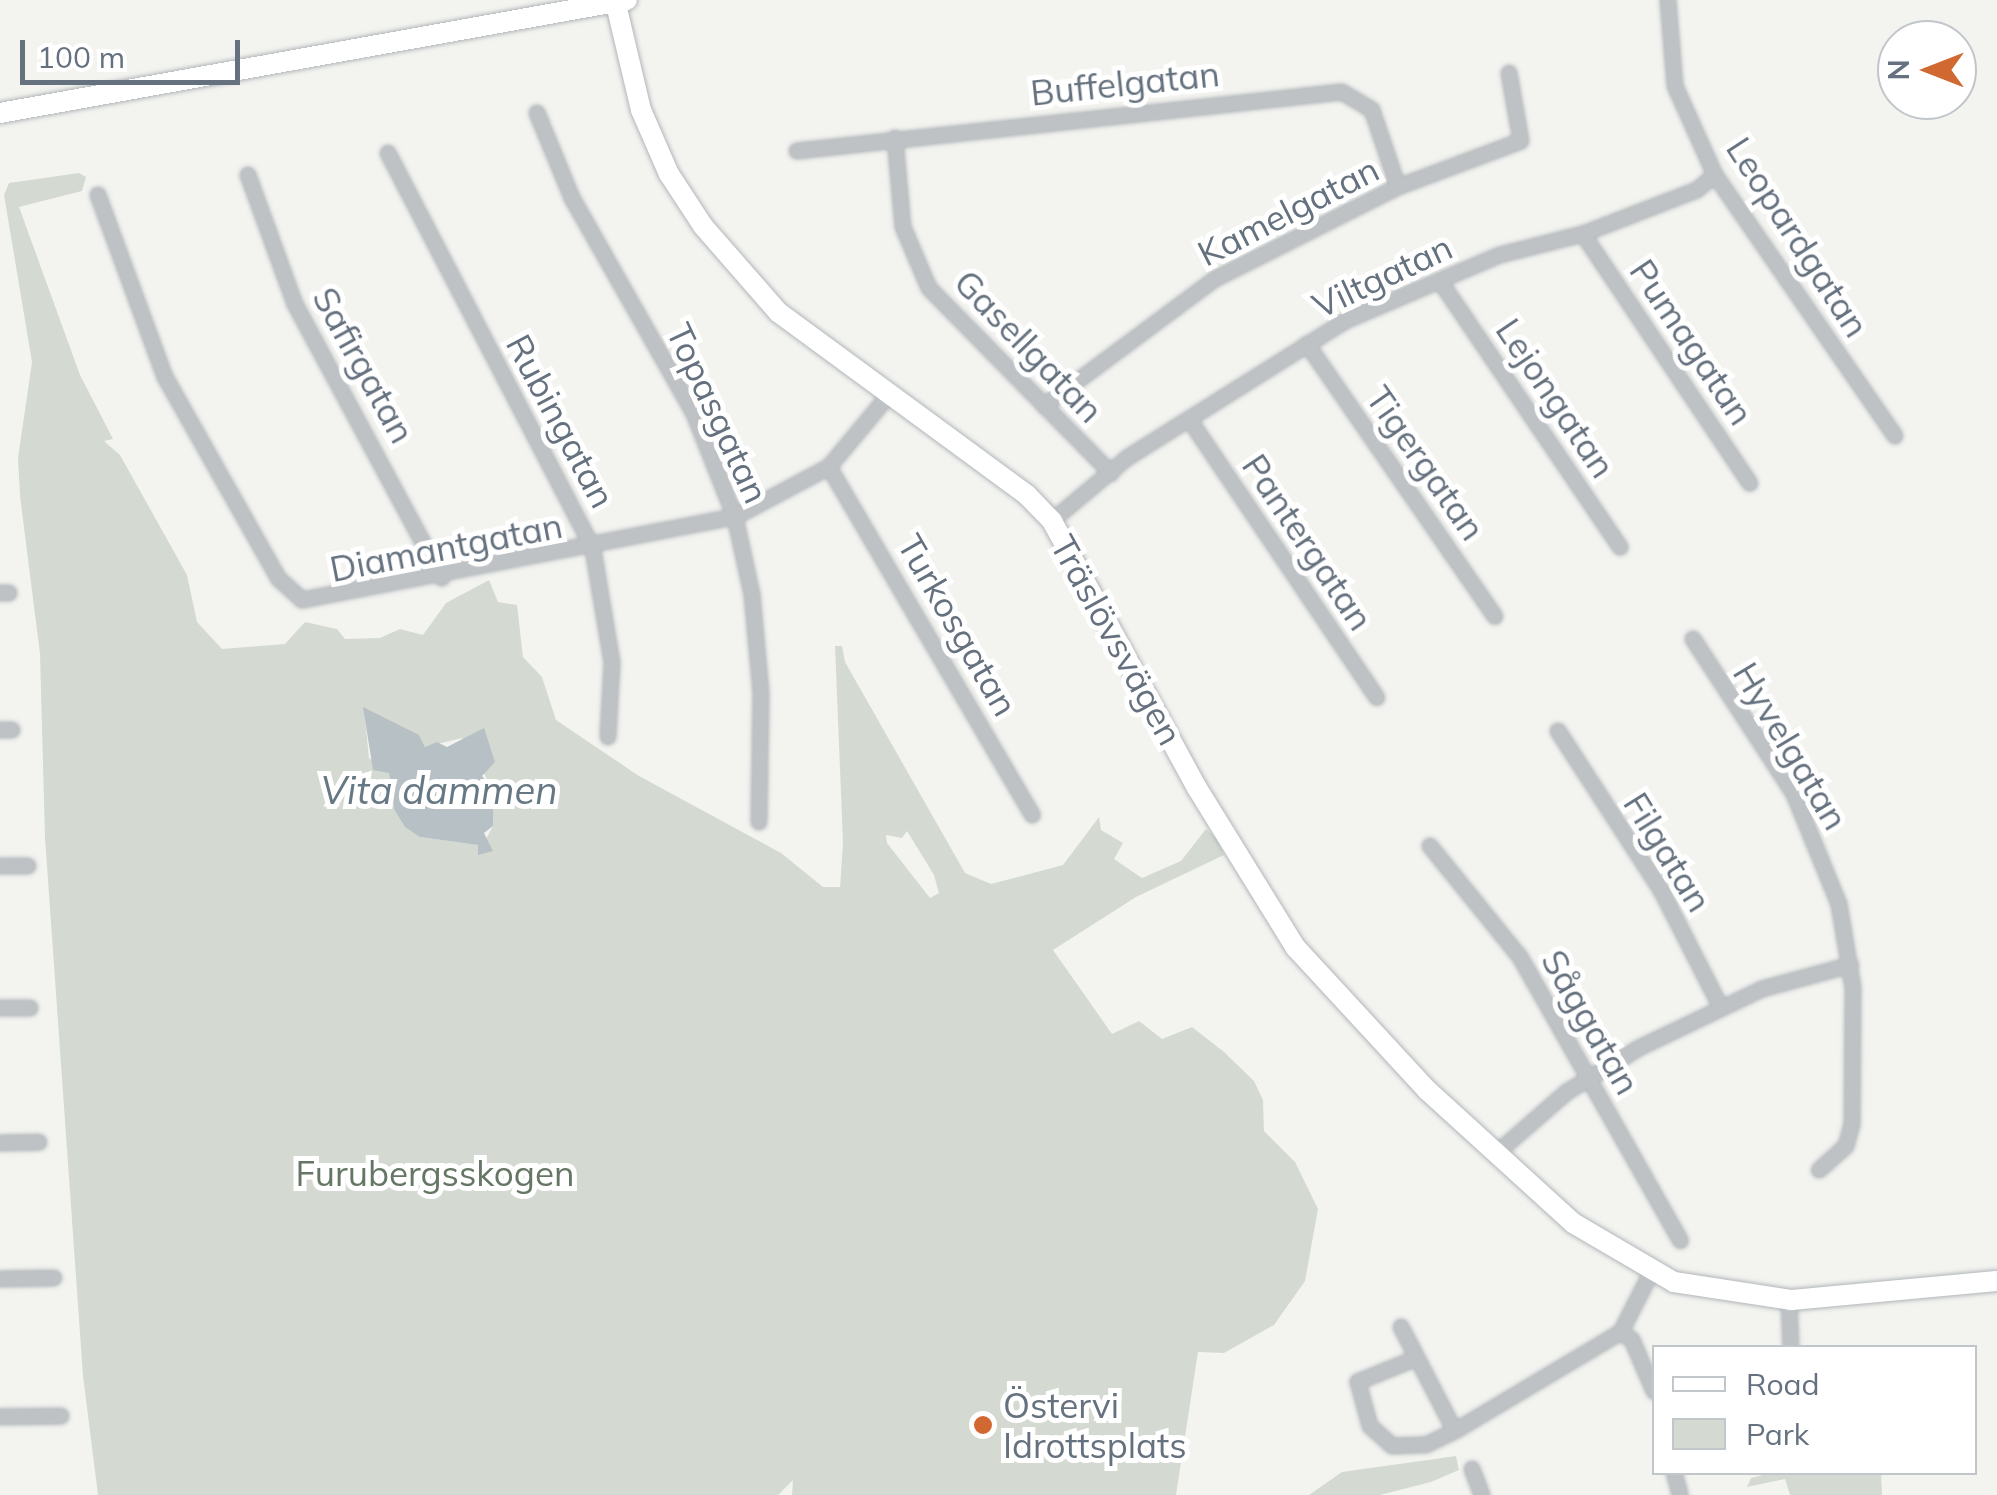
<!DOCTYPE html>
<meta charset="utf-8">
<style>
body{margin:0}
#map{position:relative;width:1997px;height:1495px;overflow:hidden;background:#f3f4f0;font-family:Mulish,sans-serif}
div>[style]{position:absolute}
.green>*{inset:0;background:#d4dad2}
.water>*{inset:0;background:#b7c0c5}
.roads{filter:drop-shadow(0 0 2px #b2b6ba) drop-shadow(0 0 2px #b2b6ba)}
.street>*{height:14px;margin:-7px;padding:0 7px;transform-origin:7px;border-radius:7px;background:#bfc2c5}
.secondary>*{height:20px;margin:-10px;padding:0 10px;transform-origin:10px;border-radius:10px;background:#fff}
.dots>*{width:28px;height:28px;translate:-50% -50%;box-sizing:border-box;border:5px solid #fff;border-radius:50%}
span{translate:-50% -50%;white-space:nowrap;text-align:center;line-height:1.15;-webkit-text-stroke:10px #fff;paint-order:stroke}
.street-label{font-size:35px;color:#65717e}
.park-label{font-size:35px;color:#657664}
.poi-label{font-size:35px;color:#65717e}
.left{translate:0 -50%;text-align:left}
.water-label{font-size:38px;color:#667883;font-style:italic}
.legend{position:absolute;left:1652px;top:1345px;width:325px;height:130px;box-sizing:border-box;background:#fff;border:2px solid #c1c6cb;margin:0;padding:12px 18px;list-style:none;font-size:30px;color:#65717e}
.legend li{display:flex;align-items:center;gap:20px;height:50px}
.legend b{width:50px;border:2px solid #c1c6cb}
.north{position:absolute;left:1877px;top:20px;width:100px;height:100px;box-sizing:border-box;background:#fff;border:2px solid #c1c6cb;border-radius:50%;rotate:270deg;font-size:28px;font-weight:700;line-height:40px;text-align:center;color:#65717e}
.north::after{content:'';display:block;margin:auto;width:35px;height:45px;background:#d26831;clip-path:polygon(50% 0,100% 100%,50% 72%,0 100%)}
.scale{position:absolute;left:20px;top:40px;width:220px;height:45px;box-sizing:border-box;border:5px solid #65717e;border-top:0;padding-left:12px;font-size:30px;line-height:35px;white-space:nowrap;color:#65717e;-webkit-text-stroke:8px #fff;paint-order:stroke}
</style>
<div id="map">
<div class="green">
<i style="clip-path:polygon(evenodd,79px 173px,86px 177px,82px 191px,19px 207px,80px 375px,113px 439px,104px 441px,120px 455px,187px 575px,197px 622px,222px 649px,285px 644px,305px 622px,337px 629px,345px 639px,380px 638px,400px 629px,423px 635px,446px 603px,489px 580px,498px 602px,517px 605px,523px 657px,542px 677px,556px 720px,639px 776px,781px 853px,823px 887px,840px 887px,843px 843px,835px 646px,842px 646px,845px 662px,965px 873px,991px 884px,1063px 865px,1099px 817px,1101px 830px,1123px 843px,1114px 859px,1142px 878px,1181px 861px,1206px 829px,1216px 838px,1224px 855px,1136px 897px,1053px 950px,1112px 1034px,1139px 1021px,1162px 1039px,1192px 1027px,1224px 1052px,1254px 1081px,1263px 1100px,1264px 1131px,1295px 1162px,1318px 1209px,1305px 1281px,1274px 1325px,1224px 1353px,1198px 1352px,1176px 1495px,792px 1495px,793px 1480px,778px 1495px,98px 1495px,83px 1376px,45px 838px,40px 654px,20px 496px,18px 458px,32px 362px,4px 195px,9px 183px,79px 173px,364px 708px,425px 747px,462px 738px,494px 790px,493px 826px,478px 854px,479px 845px,420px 837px,394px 809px,389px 773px,369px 758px,364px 708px,79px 173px,907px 831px,934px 875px,939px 893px,930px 898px,887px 843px,886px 835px,902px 838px,907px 831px)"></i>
<i style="clip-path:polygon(1456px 1456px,1459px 1470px,1431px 1482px,1380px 1495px,1309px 1495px,1342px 1472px)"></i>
<i style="clip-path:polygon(1775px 1472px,1881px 1473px,1882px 1495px,1790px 1495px,1785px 1479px,1747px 1487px,1751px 1478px)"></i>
</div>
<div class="water">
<i style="clip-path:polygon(363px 707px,419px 735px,425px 747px,437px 742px,447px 747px,484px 728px,495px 762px,482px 776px,494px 790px,493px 826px,484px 833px,493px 851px,478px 855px,478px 845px,420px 837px,405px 827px,394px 809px,389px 773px,373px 770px)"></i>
</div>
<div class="roads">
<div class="street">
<i style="left:1668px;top:0;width:86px;rotate:85.3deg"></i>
<i style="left:1675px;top:86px;width:98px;rotate:65.8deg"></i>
<i style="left:1715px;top:175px;width:317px;rotate:55.4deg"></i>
<i style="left:537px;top:113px;width:92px;rotate:67.6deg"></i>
<i style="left:572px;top:198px;width:248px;rotate:60.5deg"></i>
<i style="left:694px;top:414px;width:111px;rotate:68.3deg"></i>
<i style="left:735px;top:517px;width:79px;rotate:77.6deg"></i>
<i style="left:752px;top:594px;width:99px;rotate:84.8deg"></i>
<i style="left:761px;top:693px;width:129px;rotate:90.9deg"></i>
<i style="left:895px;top:138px;width:89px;rotate:84.9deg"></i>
<i style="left:903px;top:227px;width:66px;rotate:66.9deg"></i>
<i style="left:929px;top:288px;width:260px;rotate:45.5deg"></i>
<i style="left:797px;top:151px;width:548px;rotate:-6.18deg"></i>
<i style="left:1342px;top:92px;width:35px;rotate:31deg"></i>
<i style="left:1372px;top:110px;width:81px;rotate:71.3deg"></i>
<i style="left:388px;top:153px;width:446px;rotate:62.6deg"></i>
<i style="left:593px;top:549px;width:116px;rotate:80.5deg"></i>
<i style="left:612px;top:663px;width:74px;rotate:93.1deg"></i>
<i style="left:248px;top:175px;width:137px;rotate:70deg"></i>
<i style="left:295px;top:304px;width:311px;rotate:61.8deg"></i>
<i style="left:98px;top:195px;width:194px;rotate:69.8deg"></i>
<i style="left:165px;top:377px;width:232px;rotate:60.6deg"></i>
<i style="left:279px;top:579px;width:31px;rotate:42deg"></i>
<i style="left:302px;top:600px;width:441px;rotate:-10.9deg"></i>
<i style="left:735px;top:517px;width:106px;rotate:-28deg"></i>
<i style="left:829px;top:467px;width:94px;rotate:-50.2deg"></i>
<i style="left:1583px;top:234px;width:300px;rotate:56.2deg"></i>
<i style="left:1442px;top:284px;width:318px;rotate:55.9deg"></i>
<i style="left:1307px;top:344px;width:331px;rotate:55.4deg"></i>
<i style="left:1044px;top:406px;width:213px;rotate:-36.6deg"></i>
<i style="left:1215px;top:279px;width:205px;rotate:-26.7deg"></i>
<i style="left:1398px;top:187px;width:131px;rotate:-20.5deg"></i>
<i style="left:1521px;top:141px;width:69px;rotate:-100deg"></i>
<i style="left:1189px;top:419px;width:336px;rotate:56deg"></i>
<i style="left:829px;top:467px;width:403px;rotate:59.7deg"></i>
<i style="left:1052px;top:521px;width:98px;rotate:-40deg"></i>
<i style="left:1127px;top:458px;width:257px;rotate:-32.1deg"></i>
<i style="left:1345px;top:321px;width:168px;rotate:-23.1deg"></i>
<i style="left:1500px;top:255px;width:86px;rotate:-14.2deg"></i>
<i style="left:1583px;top:234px;width:122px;rotate:-21.1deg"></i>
<i style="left:1697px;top:190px;width:23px;rotate:-40deg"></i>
<i style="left:0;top:593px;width:9px"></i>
<i style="left:1693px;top:639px;width:185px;rotate:56.9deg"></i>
<i style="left:1794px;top:794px;width:119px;rotate:67.8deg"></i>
<i style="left:1839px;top:904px;width:85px;rotate:80.5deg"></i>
<i style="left:1853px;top:988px;width:136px;rotate:90.4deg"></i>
<i style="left:1852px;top:1124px;width:23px;rotate:105deg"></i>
<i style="left:1846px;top:1146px;width:36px;rotate:138deg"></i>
<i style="left:0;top:730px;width:12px"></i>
<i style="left:1558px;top:731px;width:189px;rotate:57.1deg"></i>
<i style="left:1661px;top:890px;width:132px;rotate:63deg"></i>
<i style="left:1430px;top:846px;width:143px;rotate:51deg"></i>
<i style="left:1520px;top:957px;width:326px;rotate:60.5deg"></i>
<i style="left:0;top:866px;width:28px"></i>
<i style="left:0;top:1008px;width:30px"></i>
<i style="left:0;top:1143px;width:39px;rotate:-1deg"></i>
<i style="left:1497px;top:1153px;width:93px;rotate:-41.1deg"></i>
<i style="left:1567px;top:1092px;width:84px;rotate:-31.4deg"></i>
<i style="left:1639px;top:1048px;width:136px;rotate:-25.6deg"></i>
<i style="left:1762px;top:989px;width:92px;rotate:-15.1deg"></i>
<i style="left:1651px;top:1273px;width:66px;rotate:117deg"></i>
<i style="left:1621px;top:1332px;width:14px;rotate:36deg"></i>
<i style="left:1632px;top:1340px;width:56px;rotate:66.7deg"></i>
<i style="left:0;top:1279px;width:54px;rotate:-1.1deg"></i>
<i style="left:1789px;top:1300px;width:48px;rotate:87.6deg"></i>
<i style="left:1401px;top:1327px;width:117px;rotate:62.6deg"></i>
<i style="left:1455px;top:1431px;width:193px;rotate:-30.8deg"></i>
<i style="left:1417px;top:1358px;width:64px;rotate:157.9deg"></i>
<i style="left:1358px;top:1382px;width:46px;rotate:74.7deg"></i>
<i style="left:1370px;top:1426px;width:30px;rotate:42deg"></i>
<i style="left:1392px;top:1446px;width:34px;rotate:-2deg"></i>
<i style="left:1426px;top:1445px;width:32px;rotate:-26deg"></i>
<i style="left:0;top:1417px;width:61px;rotate:-0.9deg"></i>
<i style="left:1472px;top:1469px;width:28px;rotate:69deg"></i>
<i style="left:1674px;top:1472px;width:24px;rotate:75deg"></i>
</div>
<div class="secondary">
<i style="left:615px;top:0;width:113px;rotate:76.7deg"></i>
<i style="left:641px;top:110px;width:70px;rotate:66.4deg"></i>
<i style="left:669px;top:174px;width:62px;rotate:56.8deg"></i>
<i style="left:703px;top:226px;width:114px;rotate:48.9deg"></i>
<i style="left:778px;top:312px;width:309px;rotate:36.3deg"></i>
<i style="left:1027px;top:495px;width:36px;rotate:46deg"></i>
<i style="left:1052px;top:521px;width:304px;rotate:61.5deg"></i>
<i style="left:1197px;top:788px;width:188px;rotate:58.3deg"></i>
<i style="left:1296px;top:948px;width:193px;rotate:47.3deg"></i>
<i style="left:1427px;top:1090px;width:197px;rotate:42.3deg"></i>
<i style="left:1573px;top:1223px;width:117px;rotate:30.3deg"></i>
<i style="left:1674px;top:1282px;width:118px;rotate:8.7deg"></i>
<i style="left:1791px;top:1300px;width:207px;rotate:-5.3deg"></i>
<i style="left:0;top:113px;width:637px;rotate:-10.22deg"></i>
</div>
</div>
<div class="dots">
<i style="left:983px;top:1425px;background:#d26831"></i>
</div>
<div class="street-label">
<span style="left:1125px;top:83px;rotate:-6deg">Buffelgatan</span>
<span style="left:1288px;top:211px;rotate:-27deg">Kamelgatan</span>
<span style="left:1798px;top:237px;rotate:57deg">Leopardgatan</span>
<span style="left:1382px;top:276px;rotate:-25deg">Viltgatan</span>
<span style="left:1692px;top:342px;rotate:56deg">Pumagatan</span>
<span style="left:1029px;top:346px;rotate:46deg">Gasellgatan</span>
<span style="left:364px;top:365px;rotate:61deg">Safirgatan</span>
<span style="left:1556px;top:398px;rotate:56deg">Lejongatan</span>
<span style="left:718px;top:413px;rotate:65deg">Topasgatan</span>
<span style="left:561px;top:421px;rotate:62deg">Rubingatan</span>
<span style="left:1426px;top:463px;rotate:55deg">Tigergatan</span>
<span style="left:1308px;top:542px;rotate:56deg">Pantergatan</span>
<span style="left:446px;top:547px;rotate:-11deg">Diamantgatan</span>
<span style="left:958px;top:625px;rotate:60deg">Turkosgatan</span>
<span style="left:1117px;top:640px;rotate:61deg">Träslövsvägen</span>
<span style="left:1791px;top:746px;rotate:59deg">Hyvelgatan</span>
<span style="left:1668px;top:852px;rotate:58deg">Filgatan</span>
<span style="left:1591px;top:1022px;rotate:60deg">Såggatan</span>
</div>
<div class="park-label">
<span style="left:435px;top:1173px">Furubergsskogen</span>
</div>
<div class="poi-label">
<span class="left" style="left:1003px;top:1425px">Östervi<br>Idrottsplats</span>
</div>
<div class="water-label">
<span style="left:439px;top:791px">Vita dammen</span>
</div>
<ul class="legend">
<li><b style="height:12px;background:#fff"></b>Road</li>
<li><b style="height:28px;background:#d4dad2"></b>Park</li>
</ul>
<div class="north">N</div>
<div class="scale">100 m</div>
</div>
